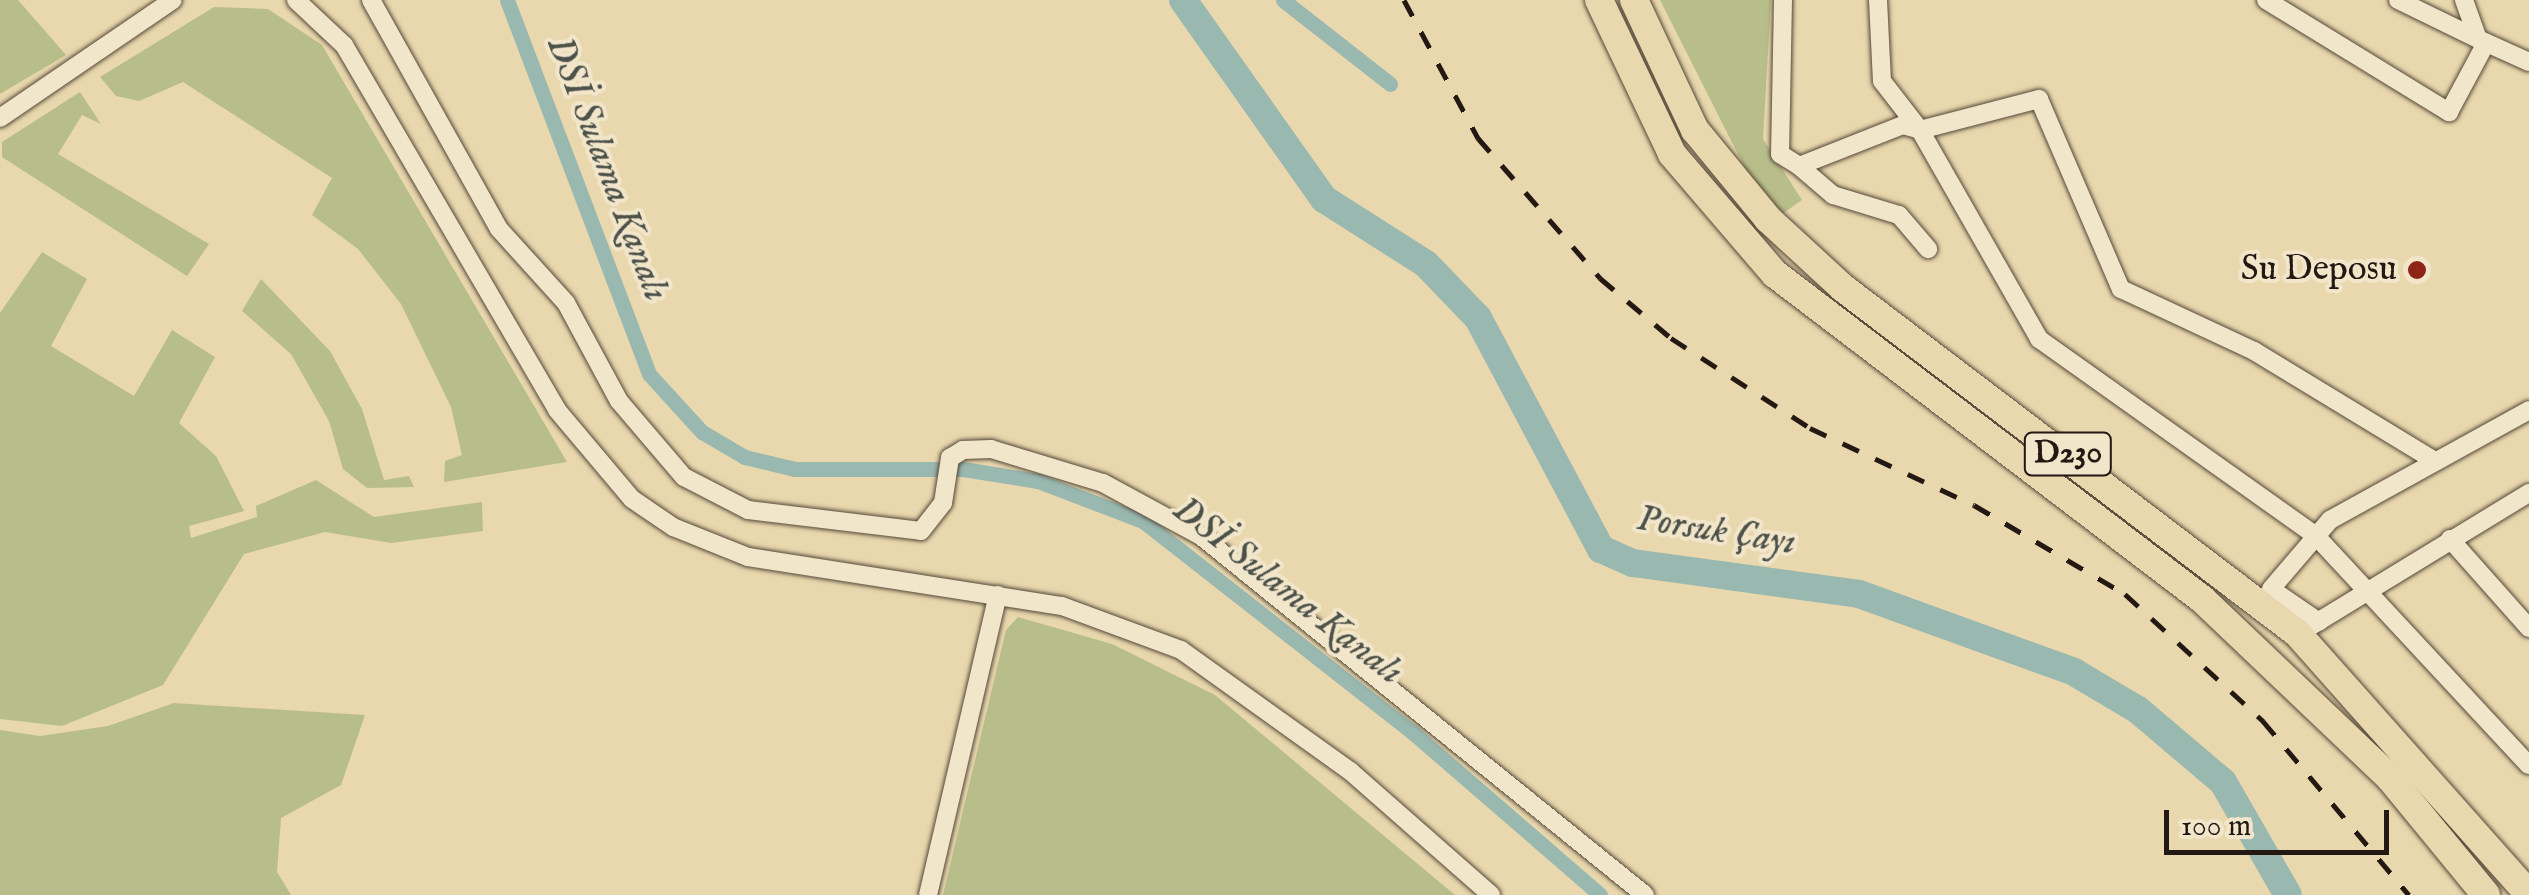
<!DOCTYPE html>
<meta charset="utf-8">
<style>
body{margin:0}
#map{position:relative;width:2529px;height:895px;overflow:hidden;background:#e9d7ad;font-family:"IM FELL English",serif}
div>[style]{position:absolute}
.green>*{inset:0;background:#b8be89}
.canal>*{height:15px;margin:-7.5px;padding:0 7.5px;transform-origin:7.5px;border-radius:7.5px;background:#99b8b0}
.river>*{height:28px;margin:-14px;padding:0 14px;transform-origin:14px;border-radius:14px;background:#99b8b0}
.roads{filter:drop-shadow(0 0 2px #544839) drop-shadow(0 0 2px #544839)}
.minor>*{height:18px;margin:-9px;padding:0 9px;transform-origin:9px;border-radius:9px;background:#f1e5ca}
.trunk>*{height:28px;margin:-14px;padding:0 14px;transform-origin:14px;border-radius:14px;background:#e9d7ad}
.rail>*{height:5px;margin-top:-2.5px;transform-origin:0;background:repeating-linear-gradient(90deg,#231912 0 18px,transparent 0 36px)}
.dots>*{width:28px;height:28px;translate:-50% -50%;box-sizing:border-box;border:5px solid #f1e5ca;border-radius:50%}
span{translate:-50% -50%;white-space:nowrap;text-align:center;line-height:1.15;-webkit-text-stroke:8px #f1e5ca;paint-order:stroke}
.shield-label span{padding:2px 8px;background:#f1e5ca;border:2px solid;border-radius:8px;-webkit-text-stroke-width:0}
.shield-label{font-size:32px;color:#231912;font-weight:700}
.poi-label{font-size:35px;color:#231912}
.right{translate:-100% -50%;text-align:right}
.water-label{font-size:38px;color:#4c5149;font-style:italic}
.scale{position:absolute;left:2164px;top:810px;width:225px;height:45px;box-sizing:border-box;border:5px solid #231912;border-top:0;padding-left:12px;font-size:30px;line-height:35px;white-space:nowrap;color:#231912;-webkit-text-stroke:8px #f1e5ca;paint-order:stroke}
</style>
<div id="map">
<div class="green">
<i style="clip-path:polygon(0 0,18px 0,66px 55px,0 94px)"></i>
<i style="clip-path:polygon(1660px 0,1771px 0,1763px 139px,1802px 200px,1782px 214px,1753px 184px)"></i>
<i style="clip-path:polygon(214px 7px,268px 9px,322px 45px,567px 462px,444px 482px,445px 461px,462px 455px,451px 407px,401px 304px,358px 249px,312px 215px,332px 178px,183px 82px,139px 101px,116px 96px,100px 77px)"></i>
<i style="clip-path:polygon(80px 92px,101px 124px,82px 115px,58px 154px,209px 244px,187px 276px,2px 157px,2px 142px)"></i>
<i style="clip-path:polygon(42px 252px,87px 279px,51px 346px,134px 396px,172px 330px,215px 357px,179px 423px,216px 456px,244px 511px,189px 526px,191px 538px,257px 517px,256px 506px,316px 480px,374px 517px,482px 502px,483px 531px,391px 543px,325px 532px,244px 554px,163px 685px,62px 726px,0 719px,0 313px)"></i>
<i style="clip-path:polygon(261px 279px,330px 351px,362px 409px,384px 480px,409px 476px,414px 487px,367px 488px,343px 469px,329px 421px,291px 354px,242px 311px)"></i>
<i style="clip-path:polygon(1018px 617px,1112px 644px,1215px 695px,1455px 895px,943px 895px,1006px 630px)"></i>
<i style="clip-path:polygon(174px 703px,365px 715px,341px 785px,281px 818px,277px 872px,291px 895px,0 895px,0 730px,40px 736px,108px 726px)"></i>
</div>
<div class="canal">
<i style="left:507px;top:0;width:400px;rotate:69.2deg"></i>
<i style="left:649px;top:374px;width:79px;rotate:47.6deg"></i>
<i style="left:702px;top:432px;width:50px;rotate:30.2deg"></i>
<i style="left:745px;top:457px;width:51px;rotate:13.5deg"></i>
<i style="left:795px;top:469px;width:168px"></i>
<i style="left:963px;top:469px;width:76px;rotate:9.1deg"></i>
<i style="left:1038px;top:481px;width:112px;rotate:20.9deg"></i>
<i style="left:1143px;top:521px;width:340px;rotate:38.1deg"></i>
<i style="left:1411px;top:731px;width:250px;rotate:40.9deg"></i>
<i style="left:1283px;top:0;width:136px;rotate:38.1deg"></i>
</div>
<div class="river">
<i style="left:1183px;top:0;width:244px;rotate:54.7deg"></i>
<i style="left:1324px;top:199px;width:121px;rotate:32.5deg"></i>
<i style="left:1426px;top:264px;width:75px;rotate:46.1deg"></i>
<i style="left:1478px;top:318px;width:262px;rotate:62deg"></i>
<i style="left:1601px;top:549px;width:35px;rotate:24deg"></i>
<i style="left:1633px;top:563px;width:228px;rotate:7.8deg"></i>
<i style="left:1859px;top:594px;width:229px;rotate:19.9deg"></i>
<i style="left:2074px;top:672px;width:74px;rotate:30.7deg"></i>
<i style="left:2138px;top:710px;width:111px;rotate:40.3deg"></i>
<i style="left:2223px;top:782px;width:130px;rotate:60.1deg"></i>
</div>
<div class="roads">
<div class="minor">
<i style="left:296px;top:0;width:66px;rotate:43.2deg"></i>
<i style="left:344px;top:45px;width:423px;rotate:59.7deg"></i>
<i style="left:557px;top:410px;width:116px;rotate:49.9deg"></i>
<i style="left:632px;top:499px;width:50px;rotate:34.3deg"></i>
<i style="left:673px;top:527px;width:81px;rotate:21.8deg"></i>
<i style="left:748px;top:557px;width:318px;rotate:8.9deg"></i>
<i style="left:1062px;top:606px;width:127px;rotate:20.3deg"></i>
<i style="left:1181px;top:650px;width:208px;rotate:35.6deg"></i>
<i style="left:1350px;top:771px;width:188px;rotate:41.3deg"></i>
<i style="left:371px;top:0;width:262px;rotate:60.8deg"></i>
<i style="left:499px;top:229px;width:100px;rotate:47.8deg"></i>
<i style="left:566px;top:303px;width:111px;rotate:61.6deg"></i>
<i style="left:619px;top:401px;width:100px;rotate:49.5deg"></i>
<i style="left:684px;top:477px;width:72px;rotate:27.3deg"></i>
<i style="left:748px;top:510px;width:174px;rotate:6.9deg"></i>
<i style="left:921px;top:531px;width:36px;rotate:-52deg"></i>
<i style="left:943px;top:503px;width:46px;rotate:-81.2deg"></i>
<i style="left:950px;top:458px;width:15px;rotate:-32deg"></i>
<i style="left:963px;top:450px;width:28px;rotate:-2deg"></i>
<i style="left:991px;top:449px;width:117px;rotate:16.9deg"></i>
<i style="left:1103px;top:483px;width:111px;rotate:28.4deg"></i>
<i style="left:1201px;top:536px;width:571px;rotate:38.96deg"></i>
<i style="left:1783px;top:0;width:154px;rotate:91.1deg"></i>
<i style="left:1780px;top:154px;width:22px;rotate:32deg"></i>
<i style="left:1799px;top:166px;width:112px;rotate:-21.5deg"></i>
<i style="left:1903px;top:125px;width:18px;rotate:16deg"></i>
<i style="left:1920px;top:130px;width:241px;rotate:60.3deg"></i>
<i style="left:2039px;top:339px;width:339px;rotate:35.4deg"></i>
<i style="left:2315px;top:535px;width:314px;rotate:47.1deg"></i>
<i style="left:1878px;top:0;width:81px;rotate:87.2deg"></i>
<i style="left:1882px;top:81px;width:62px;rotate:52.2deg"></i>
<i style="left:1920px;top:130px;width:123px;rotate:-14.6deg"></i>
<i style="left:2039px;top:99px;width:207px;rotate:66.7deg"></i>
<i style="left:2121px;top:289px;width:147px;rotate:25deg"></i>
<i style="left:2254px;top:351px;width:212px;rotate:31.3deg"></i>
<i style="left:2266px;top:0;width:215px;rotate:31.5deg"></i>
<i style="left:2449px;top:112px;width:78px;rotate:-61.8deg"></i>
<i style="left:2398px;top:0;width:89px;rotate:26deg"></i>
<i style="left:2464px;top:0;width:41px;rotate:70.3deg"></i>
<i style="left:2478px;top:39px;width:56px;rotate:24.3deg"></i>
<i style="left:0;top:118px;width:209px;rotate:-34.3deg"></i>
<i style="left:1799px;top:166px;width:45px;rotate:40.5deg"></i>
<i style="left:1833px;top:195px;width:69px;rotate:16.9deg"></i>
<i style="left:1899px;top:215px;width:45px;rotate:49.5deg"></i>
<i style="left:2450px;top:539px;width:119px;rotate:48.4deg"></i>
<i style="left:2319px;top:622px;width:58px;rotate:-145.5deg"></i>
<i style="left:2271px;top:589px;width:91px;rotate:-49.5deg"></i>
<i style="left:2330px;top:520px;width:227px;rotate:-28.9deg"></i>
<i style="left:2311px;top:626px;width:255px;rotate:-31.4deg"></i>
<i style="left:928px;top:895px;width:308px;rotate:-76.9deg"></i>
</div>
<div class="trunk">
<i style="left:1599px;top:0;width:170px;rotate:64.6deg"></i>
<i style="left:1672px;top:154px;width:158px;rotate:49.4deg"></i>
<i style="left:1775px;top:274px;width:537px;rotate:37.28deg"></i>
<i style="left:2202px;top:599px;width:260px;rotate:43.6deg"></i>
<i style="left:2390px;top:778px;width:151px;rotate:50.6deg"></i>
<i style="left:1634px;top:0;width:144px;rotate:64.9deg"></i>
<i style="left:1695px;top:130px;width:115px;rotate:50.6deg"></i>
<i style="left:1768px;top:219px;width:102px;rotate:42.6deg"></i>
<i style="left:1843px;top:288px;width:570px;rotate:37.23deg"></i>
<i style="left:2297px;top:633px;width:349px;rotate:48.4deg"></i>
</div>
</div>
<div class="rail">
<i style="left:1404px;top:0;width:157px;rotate:61.8deg"></i>
<i style="left:1478px;top:138px;width:186px;rotate:48.9deg"></i>
<i style="left:1600px;top:278px;width:93px;rotate:40.2deg"></i>
<i style="left:1671px;top:338px;width:166px;rotate:32.9deg"></i>
<i style="left:1810px;top:428px;width:181px;rotate:25.2deg"></i>
<i style="left:1974px;top:505px;width:175px;rotate:30.5deg"></i>
<i style="left:2125px;top:594px;width:188px;rotate:42.6deg"></i>
<i style="left:2263px;top:721px;width:227px;rotate:50deg"></i>
</div>
<div class="dots">
<i style="left:2417px;top:270px;background:#8f2418"></i>
</div>
<div class="shield-label">
<span style="left:2068px;top:454px">D230</span>
</div>
<div class="poi-label">
<span class="right" style="left:2397px;top:270px">Su Deposu</span>
</div>
<div class="water-label">
<span style="left:606px;top:169px;rotate:69deg">DSİ Sulama Kanalı</span>
<span style="left:1716px;top:532px;rotate:9deg">Porsuk Çayı</span>
<span style="left:1287px;top:592px;rotate:38deg">DSİ Sulama Kanalı</span>
</div>
<div class="scale">100 m</div>
</div>
